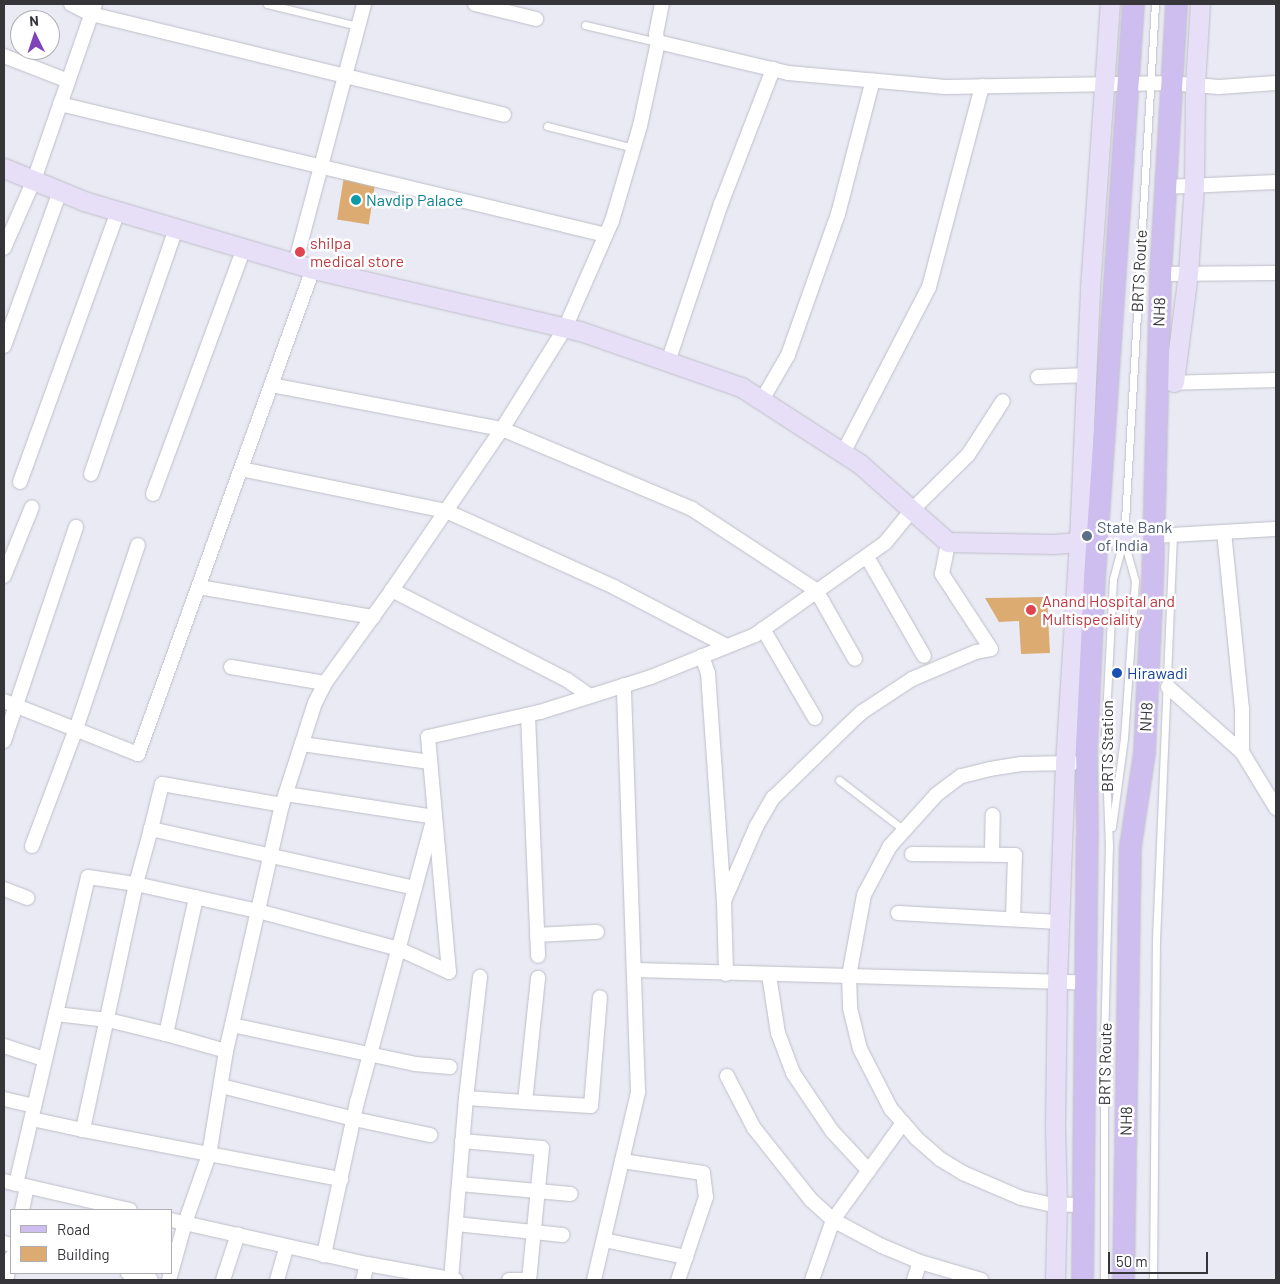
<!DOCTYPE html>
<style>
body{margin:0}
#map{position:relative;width:1280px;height:1284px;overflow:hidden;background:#eaeaf5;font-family:Barlow,sans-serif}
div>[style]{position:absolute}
.building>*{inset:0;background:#dbab71;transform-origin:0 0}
.roads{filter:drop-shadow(0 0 1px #bebec8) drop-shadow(0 0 1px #bebec8)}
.lane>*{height:7px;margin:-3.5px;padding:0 3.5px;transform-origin:3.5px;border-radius:3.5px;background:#fff}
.street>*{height:14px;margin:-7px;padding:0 7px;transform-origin:7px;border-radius:7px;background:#fff}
.secondary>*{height:19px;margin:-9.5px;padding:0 9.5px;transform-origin:9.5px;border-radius:9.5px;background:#e7def7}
.primary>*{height:21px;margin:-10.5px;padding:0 10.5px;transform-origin:10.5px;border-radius:10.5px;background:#cebdef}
.dots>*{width:14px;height:14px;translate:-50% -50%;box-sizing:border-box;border:2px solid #fff;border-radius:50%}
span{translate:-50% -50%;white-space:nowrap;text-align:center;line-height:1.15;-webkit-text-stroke:5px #fff;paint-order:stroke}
.culture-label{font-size:16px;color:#0d838f}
.left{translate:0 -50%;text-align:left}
.health-label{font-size:16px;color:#be3a42}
.street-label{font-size:16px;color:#36353a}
.service-label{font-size:16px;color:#4e5e75}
.transit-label{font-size:16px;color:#164399}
.frame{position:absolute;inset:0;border:5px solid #36353a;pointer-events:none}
.legend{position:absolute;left:10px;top:1209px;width:162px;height:65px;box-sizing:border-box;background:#fff;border:1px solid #afaeb0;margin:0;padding:6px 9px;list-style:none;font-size:15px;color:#36353a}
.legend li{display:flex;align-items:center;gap:10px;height:25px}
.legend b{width:25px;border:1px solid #afaeb0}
.north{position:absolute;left:10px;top:10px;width:50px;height:50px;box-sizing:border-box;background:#fff;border:1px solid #afaeb0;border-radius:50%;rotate:356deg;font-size:14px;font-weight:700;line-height:20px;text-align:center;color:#36353a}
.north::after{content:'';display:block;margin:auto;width:18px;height:22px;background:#7f44ba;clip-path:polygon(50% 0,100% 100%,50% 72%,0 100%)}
.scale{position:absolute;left:1108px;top:1252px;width:100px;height:22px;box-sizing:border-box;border:2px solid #36353a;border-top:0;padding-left:6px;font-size:15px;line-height:18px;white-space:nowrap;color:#36353a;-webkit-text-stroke:4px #fff;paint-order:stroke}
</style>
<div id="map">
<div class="building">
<i style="left:344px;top:176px;width:32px;height:44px;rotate:9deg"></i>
<i style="clip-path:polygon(1047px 597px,1050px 653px,1021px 654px,1019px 621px,999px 622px,985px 598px)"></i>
</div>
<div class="roads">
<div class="lane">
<i style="left:267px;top:4px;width:94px;rotate:13.6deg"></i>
<i style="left:585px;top:25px;width:74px;rotate:13.3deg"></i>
<i style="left:547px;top:126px;width:90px;rotate:14.2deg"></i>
<i style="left:839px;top:780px;width:82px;rotate:37.6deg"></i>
<i style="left:1112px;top:827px;width:90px;rotate:-82.3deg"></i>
<i style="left:1124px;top:738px;width:157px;rotate:-86deg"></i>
<i style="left:1135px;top:581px;width:41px;rotate:-105.4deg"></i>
<i style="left:1104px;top:1280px;width:233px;rotate:-90deg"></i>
<i style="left:1104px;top:1047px;width:200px;rotate:-88.6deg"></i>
<i style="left:1109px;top:847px;width:111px;rotate:-92.1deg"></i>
<i style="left:1105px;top:736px;width:157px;rotate:-87.1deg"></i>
<i style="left:1113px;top:579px;width:42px;rotate:-75deg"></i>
<i style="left:1124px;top:538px;width:535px;rotate:-86.68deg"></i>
<i style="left:1153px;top:1280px;width:340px;rotate:-89.5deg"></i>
<i style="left:1156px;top:940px;width:405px;rotate:-87.6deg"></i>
</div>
<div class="street">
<i style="left:71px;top:4px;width:22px;rotate:27deg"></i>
<i style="left:91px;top:14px;width:425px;rotate:13.7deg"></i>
<i style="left:475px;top:4px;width:63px;rotate:13.8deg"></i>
<i style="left:658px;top:42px;width:8px;rotate:-104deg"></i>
<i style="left:656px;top:34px;width:31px;rotate:-79deg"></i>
<i style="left:4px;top:56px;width:69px;rotate:21.3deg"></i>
<i style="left:60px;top:104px;width:561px;rotate:13.49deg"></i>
<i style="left:1165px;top:187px;width:111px;rotate:-2.6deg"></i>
<i style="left:4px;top:248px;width:74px;rotate:-66.2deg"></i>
<i style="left:34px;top:180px;width:186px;rotate:-70.9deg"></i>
<i style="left:295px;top:264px;width:269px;rotate:-75.1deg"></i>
<i style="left:1160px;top:274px;width:116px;rotate:-0.5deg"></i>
<i style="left:4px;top:346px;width:165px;rotate:-70.1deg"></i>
<i style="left:668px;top:362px;width:167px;rotate:-71.5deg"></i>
<i style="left:721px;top:204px;width:145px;rotate:-68.9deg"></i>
<i style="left:1038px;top:377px;width:49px;rotate:-2.3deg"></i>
<i style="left:1165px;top:383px;width:111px;rotate:-1.5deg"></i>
<i style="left:271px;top:385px;width:235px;rotate:10.8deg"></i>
<i style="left:502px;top:429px;width:206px;rotate:22.8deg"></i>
<i style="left:692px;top:509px;width:148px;rotate:33.2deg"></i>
<i style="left:816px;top:590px;width:79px;rotate:60.5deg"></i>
<i style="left:762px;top:400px;width:52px;rotate:-60deg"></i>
<i style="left:788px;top:355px;width:150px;rotate:-70.5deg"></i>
<i style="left:838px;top:214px;width:138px;rotate:-75.4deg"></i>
<i style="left:843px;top:453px;width:187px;rotate:-62.6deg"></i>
<i style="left:929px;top:287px;width:208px;rotate:-75.2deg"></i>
<i style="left:241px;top:469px;width:209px;rotate:11.6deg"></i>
<i style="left:446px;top:511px;width:184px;rotate:24.3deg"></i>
<i style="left:614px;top:587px;width:127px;rotate:27.6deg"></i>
<i style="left:91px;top:474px;width:260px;rotate:-70.9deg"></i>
<i style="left:20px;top:482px;width:288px;rotate:-70.1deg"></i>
<i style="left:153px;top:494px;width:262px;rotate:-69.7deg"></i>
<i style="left:1224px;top:532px;width:177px;rotate:84.2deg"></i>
<i style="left:1242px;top:708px;width:44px;rotate:90deg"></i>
<i style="left:1153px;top:536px;width:123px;rotate:-3.3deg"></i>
<i style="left:867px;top:557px;width:114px;rotate:60.1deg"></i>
<i style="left:4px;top:576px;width:74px;rotate:-67.9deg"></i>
<i style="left:199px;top:587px;width:177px;rotate:9.8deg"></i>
<i style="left:763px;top:629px;width:103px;rotate:59.7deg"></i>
<i style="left:702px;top:656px;width:18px;rotate:71deg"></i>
<i style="left:708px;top:673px;width:229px;rotate:86deg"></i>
<i style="left:724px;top:901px;width:73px;rotate:88.4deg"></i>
<i style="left:231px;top:667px;width:95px;rotate:9.7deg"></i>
<i style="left:1168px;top:687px;width:98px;rotate:41.3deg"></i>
<i style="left:1242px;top:752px;width:66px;rotate:58.7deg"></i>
<i style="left:590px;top:696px;width:28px;rotate:-145deg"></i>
<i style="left:567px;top:680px;width:197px;rotate:-152.8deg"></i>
<i style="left:392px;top:590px;width:195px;rotate:-55.7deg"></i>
<i style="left:502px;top:429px;width:119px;rotate:-58deg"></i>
<i style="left:565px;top:328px;width:117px;rotate:-66.3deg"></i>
<i style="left:612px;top:221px;width:99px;rotate:-73.6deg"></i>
<i style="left:640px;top:126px;width:86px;rotate:-77.9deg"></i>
<i style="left:658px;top:42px;width:134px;rotate:13.4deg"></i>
<i style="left:788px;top:73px;width:158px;rotate:5.1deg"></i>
<i style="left:945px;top:87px;width:225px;rotate:-1deg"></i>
<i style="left:1170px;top:83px;width:49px;rotate:4.7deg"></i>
<i style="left:1219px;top:87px;width:57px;rotate:-4deg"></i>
<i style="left:4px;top:701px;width:144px;rotate:21.6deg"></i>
<i style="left:138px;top:754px;width:516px;rotate:-70.16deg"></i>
<i style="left:528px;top:715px;width:241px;rotate:87.6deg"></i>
<i style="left:4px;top:741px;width:226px;rotate:-71.4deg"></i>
<i style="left:302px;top:744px;width:129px;rotate:8deg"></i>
<i style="left:1073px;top:763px;width:52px;rotate:178.9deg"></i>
<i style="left:1021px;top:764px;width:31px;rotate:171deg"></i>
<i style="left:990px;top:769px;width:30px;rotate:166deg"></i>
<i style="left:961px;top:776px;width:31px;rotate:143deg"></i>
<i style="left:936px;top:795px;width:69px;rotate:132deg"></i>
<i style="left:890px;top:846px;width:55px;rotate:118deg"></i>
<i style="left:864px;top:895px;width:82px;rotate:100.5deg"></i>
<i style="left:849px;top:976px;width:32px;rotate:88deg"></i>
<i style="left:850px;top:1008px;width:42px;rotate:76.3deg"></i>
<i style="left:860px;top:1049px;width:68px;rotate:62.7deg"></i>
<i style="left:891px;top:1109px;width:38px;rotate:49deg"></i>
<i style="left:916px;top:1138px;width:32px;rotate:41deg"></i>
<i style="left:940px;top:1159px;width:27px;rotate:31deg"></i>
<i style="left:963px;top:1173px;width:63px;rotate:23.3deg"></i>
<i style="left:1021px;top:1198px;width:29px;rotate:12deg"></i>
<i style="left:1049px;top:1204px;width:34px;rotate:2deg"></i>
<i style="left:286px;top:794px;width:150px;rotate:8.8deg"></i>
<i style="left:434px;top:817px;width:295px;rotate:105.1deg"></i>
<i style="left:357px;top:1102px;width:157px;rotate:102.2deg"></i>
<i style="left:151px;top:829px;width:46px;rotate:-76.3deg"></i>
<i style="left:162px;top:784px;width:122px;rotate:9.9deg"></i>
<i style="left:32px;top:846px;width:125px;rotate:-69.4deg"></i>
<i style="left:76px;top:729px;width:194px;rotate:-71.4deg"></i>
<i style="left:912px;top:854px;width:103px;rotate:0.6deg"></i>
<i style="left:1015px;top:855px;width:64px;rotate:91.8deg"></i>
<i style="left:992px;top:854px;width:39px;rotate:-89deg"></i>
<i style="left:415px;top:888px;width:271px;rotate:-167.4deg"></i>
<i style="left:151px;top:829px;width:57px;rotate:105.3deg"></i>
<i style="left:136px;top:884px;width:125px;rotate:12.5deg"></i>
<i style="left:258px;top:911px;width:146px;rotate:15.1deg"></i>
<i style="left:399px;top:949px;width:55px;rotate:24.7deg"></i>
<i style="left:449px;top:972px;width:236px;rotate:-95.1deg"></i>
<i style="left:428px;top:737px;width:115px;rotate:-12.6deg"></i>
<i style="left:540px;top:712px;width:116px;rotate:-17.5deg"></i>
<i style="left:651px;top:677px;width:112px;rotate:-22deg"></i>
<i style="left:755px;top:635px;width:159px;rotate:-35.3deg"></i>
<i style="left:885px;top:543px;width:43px;rotate:-50.7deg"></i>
<i style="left:912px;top:510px;width:78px;rotate:-44.5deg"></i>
<i style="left:968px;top:455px;width:64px;rotate:-57.1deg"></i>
<i style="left:4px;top:889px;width:25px;rotate:21deg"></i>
<i style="left:724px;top:901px;width:81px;rotate:-66.6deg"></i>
<i style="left:756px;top:827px;width:34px;rotate:-60deg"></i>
<i style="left:773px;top:798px;width:103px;rotate:-44.2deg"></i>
<i style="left:847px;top:726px;width:21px;rotate:-43deg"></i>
<i style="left:862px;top:712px;width:60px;rotate:-33.4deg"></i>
<i style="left:912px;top:679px;width:69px;rotate:-22.9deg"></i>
<i style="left:976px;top:652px;width:15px;rotate:-11deg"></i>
<i style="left:991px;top:649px;width:90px;rotate:-123.2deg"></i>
<i style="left:942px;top:574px;width:33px;rotate:-79deg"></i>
<i style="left:898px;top:913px;width:161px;rotate:3.2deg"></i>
<i style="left:537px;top:935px;width:60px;rotate:-2.9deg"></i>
<i style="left:634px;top:970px;width:452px;rotate:1.6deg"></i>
<i style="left:769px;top:975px;width:59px;rotate:81.2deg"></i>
<i style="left:778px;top:1033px;width:43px;rotate:69.4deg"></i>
<i style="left:793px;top:1073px;width:70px;rotate:56.1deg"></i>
<i style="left:832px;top:1131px;width:54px;rotate:47.2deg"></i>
<i style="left:56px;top:1014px;width:52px;rotate:6.6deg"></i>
<i style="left:108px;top:1020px;width:60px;rotate:13.6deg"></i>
<i style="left:166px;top:1034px;width:62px;rotate:15.8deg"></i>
<i style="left:232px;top:1025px;width:187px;rotate:12deg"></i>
<i style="left:415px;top:1064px;width:35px;rotate:5deg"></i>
<i style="left:166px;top:1034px;width:140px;rotate:-77.6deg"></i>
<i style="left:4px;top:1046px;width:42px;rotate:18deg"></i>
<i style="left:727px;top:1076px;width:59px;rotate:62.6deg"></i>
<i style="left:754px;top:1128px;width:92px;rotate:51.6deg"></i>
<i style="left:811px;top:1200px;width:30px;rotate:42deg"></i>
<i style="left:833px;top:1220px;width:55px;rotate:28deg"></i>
<i style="left:882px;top:1246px;width:41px;rotate:22.8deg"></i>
<i style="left:920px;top:1262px;width:64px;rotate:16.4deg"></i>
<i style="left:221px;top:1086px;width:137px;rotate:13.9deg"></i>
<i style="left:354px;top:1119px;width:78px;rotate:11.9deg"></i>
<i style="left:466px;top:1098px;width:59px;rotate:3.9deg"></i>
<i style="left:525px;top:1102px;width:125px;rotate:-84deg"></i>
<i style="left:4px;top:1099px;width:31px;rotate:13deg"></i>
<i style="left:525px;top:1102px;width:66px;rotate:3.5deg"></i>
<i style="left:591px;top:1106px;width:109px;rotate:-85.3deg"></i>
<i style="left:32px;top:1119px;width:52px;rotate:12.2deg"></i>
<i style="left:462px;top:1141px;width:80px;rotate:5deg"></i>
<i style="left:542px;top:1148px;width:133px;rotate:95.6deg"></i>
<i style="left:529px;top:1280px;width:20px;rotate:180deg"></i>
<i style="left:622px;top:1161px;width:82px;rotate:8.4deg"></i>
<i style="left:703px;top:1173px;width:24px;rotate:83deg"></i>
<i style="left:706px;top:1197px;width:88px;rotate:108.6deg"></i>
<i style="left:4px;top:1181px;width:129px;rotate:13deg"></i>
<i style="left:16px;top:1184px;width:315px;rotate:-76.8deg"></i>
<i style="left:88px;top:877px;width:49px;rotate:8.3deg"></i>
<i style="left:136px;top:884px;width:252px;rotate:102.2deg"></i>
<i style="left:83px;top:1130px;width:263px;rotate:10.8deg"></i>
<i style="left:459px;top:1184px;width:112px;rotate:5.1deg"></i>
<i style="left:22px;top:1210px;width:24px;rotate:-78deg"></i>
<i style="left:171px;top:1220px;width:201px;rotate:12.7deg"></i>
<i style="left:367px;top:1264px;width:90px;rotate:10.2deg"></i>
<i style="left:456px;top:1224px;width:107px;rotate:5.9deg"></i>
<i style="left:604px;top:1240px;width:84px;rotate:11.7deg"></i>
<i style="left:4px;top:1243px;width:7px;rotate:16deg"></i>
<i style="left:128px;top:1273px;width:24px;rotate:17deg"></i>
<i style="left:6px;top:1280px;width:23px;rotate:-77deg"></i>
<i style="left:169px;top:1280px;width:59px;rotate:-74.3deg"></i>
<i style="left:185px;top:1223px;width:72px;rotate:-70.6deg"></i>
<i style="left:209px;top:1155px;width:105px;rotate:-80.7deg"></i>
<i style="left:226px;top:1051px;width:252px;rotate:-77.2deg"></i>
<i style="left:282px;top:805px;width:107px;rotate:-72.1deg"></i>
<i style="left:315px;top:703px;width:22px;rotate:-63deg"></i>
<i style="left:325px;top:683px;width:115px;rotate:-54.2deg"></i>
<i style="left:223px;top:1280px;width:48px;rotate:-71.9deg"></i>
<i style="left:277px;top:1280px;width:35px;rotate:-74deg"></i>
<i style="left:363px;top:1280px;width:16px;rotate:-76deg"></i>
<i style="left:451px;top:1280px;width:183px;rotate:-85.3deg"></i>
<i style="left:466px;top:1098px;width:122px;rotate:-83.4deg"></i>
<i style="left:594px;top:1280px;width:193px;rotate:-76.8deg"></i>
<i style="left:638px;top:1092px;width:407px;rotate:-92deg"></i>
<i style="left:812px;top:1280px;width:64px;rotate:-70.7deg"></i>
<i style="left:833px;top:1220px;width:120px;rotate:-54.2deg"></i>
<i style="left:914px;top:1280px;width:19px;rotate:-72deg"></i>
</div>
<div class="secondary">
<i style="left:4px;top:168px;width:87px;rotate:22.4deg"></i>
<i style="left:84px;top:201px;width:239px;rotate:16.5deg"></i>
<i style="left:313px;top:269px;width:274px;rotate:13.1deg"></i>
<i style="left:580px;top:331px;width:170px;rotate:19.2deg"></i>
<i style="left:741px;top:387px;width:142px;rotate:32.9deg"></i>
<i style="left:860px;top:464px;width:118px;rotate:41.6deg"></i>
<i style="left:948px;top:542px;width:105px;rotate:1.1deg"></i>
<i style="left:1053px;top:544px;width:100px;rotate:-4.6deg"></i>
<i style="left:1174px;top:382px;width:110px;rotate:-82.7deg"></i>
<i style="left:1188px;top:273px;width:88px;rotate:-86.1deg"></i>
<i style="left:1194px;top:185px;width:100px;rotate:-89.4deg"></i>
<i style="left:1195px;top:85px;width:81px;rotate:-86.5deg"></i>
<i style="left:1055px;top:1280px;width:76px;rotate:-88.5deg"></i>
<i style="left:1057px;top:1204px;width:79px;rotate:-91.5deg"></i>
<i style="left:1055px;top:1125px;width:143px;rotate:-89.2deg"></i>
<i style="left:1057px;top:982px;width:218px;rotate:-87.9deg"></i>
<i style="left:1065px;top:764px;width:222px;rotate:-86.4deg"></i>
<i style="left:1079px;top:542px;width:254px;rotate:-87.5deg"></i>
<i style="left:1090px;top:288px;width:285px;rotate:-86deg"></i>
</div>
<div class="primary">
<i style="left:1082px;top:1280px;width:443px;rotate:-89.4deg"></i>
<i style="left:1087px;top:837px;width:89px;rotate:-90.6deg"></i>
<i style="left:1086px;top:748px;width:171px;rotate:-87.3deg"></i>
<i style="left:1094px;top:577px;width:574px;rotate:-86.11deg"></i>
<i style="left:1123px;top:1280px;width:434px;rotate:-89.1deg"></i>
<i style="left:1130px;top:846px;width:95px;rotate:-81.5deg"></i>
<i style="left:1144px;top:752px;width:168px;rotate:-87.3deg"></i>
<i style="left:1152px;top:584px;width:310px;rotate:-88.5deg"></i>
<i style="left:1160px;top:274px;width:270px;rotate:-86.6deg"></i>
</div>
</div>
<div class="dots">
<i style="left:356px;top:200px;background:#0f9aa8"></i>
<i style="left:300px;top:252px;background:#e0444e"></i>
<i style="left:1087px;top:536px;background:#5c6f8a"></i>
<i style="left:1031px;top:610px;background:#e0444e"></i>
<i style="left:1117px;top:673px;background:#1a4fb4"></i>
</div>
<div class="culture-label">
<span class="left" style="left:366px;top:200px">Navdip Palace</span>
</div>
<div class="health-label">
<span class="left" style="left:310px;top:252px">shilpa<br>medical store</span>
<span class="left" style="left:1042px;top:610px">Anand Hospital and<br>Multispeciality</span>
</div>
<div class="street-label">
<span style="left:1139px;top:271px;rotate:-87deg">BRTS Route</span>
<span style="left:1159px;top:312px;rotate:-88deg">NH8</span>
<span style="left:1146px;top:717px;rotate:-87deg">NH8</span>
<span style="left:1107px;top:746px;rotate:-90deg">BRTS Station</span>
<span style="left:1105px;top:1064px;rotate:-89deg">BRTS Route</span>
<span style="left:1126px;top:1121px;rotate:-89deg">NH8</span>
</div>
<div class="service-label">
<span class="left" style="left:1097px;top:536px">State Bank<br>of India</span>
</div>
<div class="transit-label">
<span class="left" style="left:1127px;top:673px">Hirawadi</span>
</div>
<div class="frame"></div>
<ul class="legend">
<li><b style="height:6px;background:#cebdef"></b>Road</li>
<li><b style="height:14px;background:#dbab71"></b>Building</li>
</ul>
<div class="north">N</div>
<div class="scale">50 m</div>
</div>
